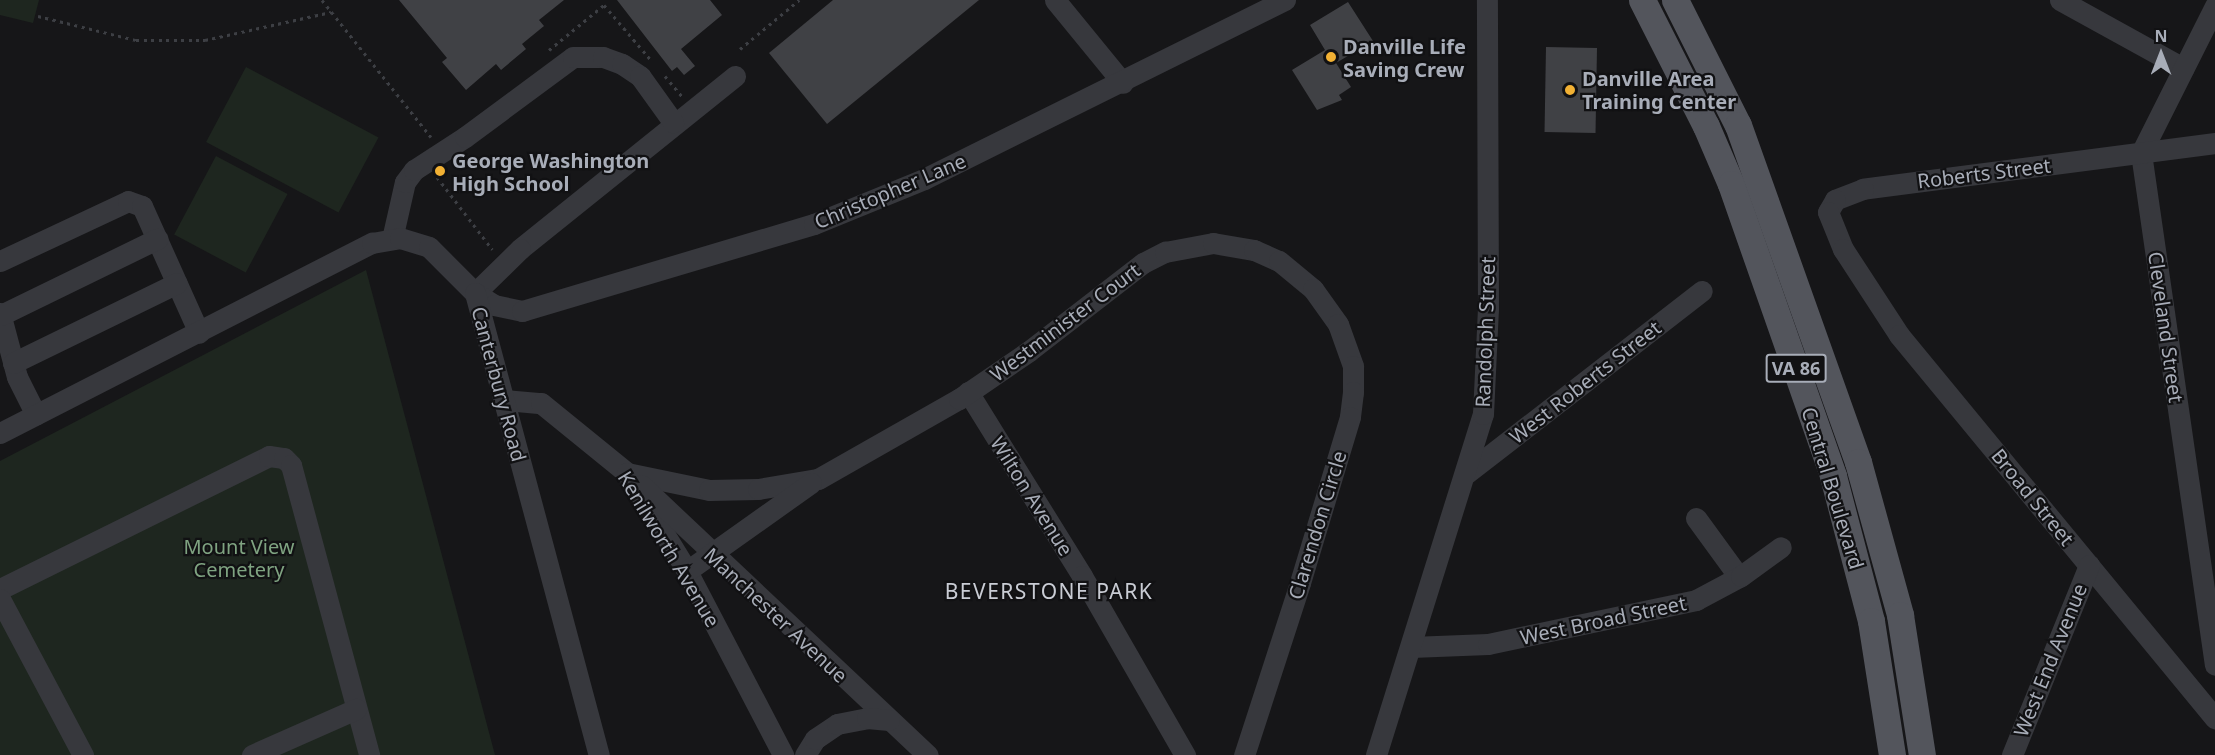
<!DOCTYPE html>
<style>
body{margin:0}
#map{position:relative;width:2215px;height:755px;overflow:hidden;background:#161618;font-family:"Noto Sans",sans-serif}
div>[style]{position:absolute}
.green>*{inset:0;background:#1e261f;transform-origin:0 0}
.building>*{inset:0;background:#404145;transform-origin:0 0}
.path>*{height:3px;margin-top:-1.5px;transform-origin:0;background:repeating-linear-gradient(90deg,#3d3f44 0 3px,transparent 0 7.5px)}
.minor>*{height:21px;margin:-10.5px;padding:0 10.5px;transform-origin:10.5px;border-radius:10.5px;background:#37383d}
.major>*{height:27px;margin:-13.5px;padding:0 13.5px;transform-origin:13.5px;border-radius:13.5px;background:#53555c}
.dots>*{width:16px;height:16px;translate:-50% -50%;box-sizing:border-box;border:3px solid #111113;border-radius:50%}
span{translate:-50% -50%;white-space:nowrap;text-align:center;line-height:1.15;-webkit-text-stroke:4.5px #111113;paint-order:stroke}
.shield-label span{padding:2px 4px;background:#111113;border:2px solid;border-radius:4px;-webkit-text-stroke-width:0}
.shield-label{font-size:18px;color:#a8adb8;font-weight:700}
.poi-label{font-size:20px;color:#a8adb8;font-weight:700}
.left{translate:0 -50%;text-align:left}
.street-label{font-size:20px;color:#a8adb8}
.park-label{font-size:20px;color:#7fa381}
.neighbourhood-label{font-size:21px;color:#c9ccd4;letter-spacing:1.5px}
.north{position:absolute;left:2131px;top:24px;width:60px;height:60px;-webkit-text-stroke:4px #111113;paint-order:stroke;rotate:0deg;font-size:16px;font-weight:700;line-height:24px;text-align:center;color:#a8adb8}
.north::after{content:'';display:block;margin:auto;width:21px;height:27px;background:#a8adb8;clip-path:polygon(50% 0,100% 100%,50% 72%,0 100%)}
</style>
<div id="map">
<div class="green">
<i style="clip-path:polygon(0 0,39px 0,33px 23px,0 15px)"></i>
<i style="left:246px;top:67px;width:150px;height:85px;rotate:28deg"></i>
<i style="left:216px;top:156px;width:81px;height:89px;rotate:28deg"></i>
<i style="clip-path:polygon(366px 270px,495px 755px,0 755px,0 461px)"></i>
</div>
<div class="building">
<i style="clip-path:polygon(399px 0,564px 0,539px 20px,544px 26px,522px 44px,526px 49px,501px 70px,496px 64px,466px 90px,442px 62px,447px 58px)"></i>
<i style="clip-path:polygon(617px 0,710px 0,722px 15px,681px 49px,695px 66px,684px 75px,677px 67px,672px 71px)"></i>
<i style="clip-path:polygon(833px 0,979px 0,827px 124px,769px 53px)"></i>
<i style="clip-path:polygon(1348px 2px,1373px 41px,1336px 63px,1351px 87px,1339px 95px,1342px 100px,1317px 110px,1292px 70px,1325px 50px,1310px 25px)"></i>
<i style="left:1546px;top:47px;width:51px;height:85px;rotate:1deg"></i>
</div>
<div class="path">
<i style="left:322px;top:0;width:175px;rotate:51.5deg"></i>
<i style="left:38px;top:16px;width:101px;rotate:13.8deg"></i>
<i style="left:136px;top:40px;width:69px"></i>
<i style="left:205px;top:40px;width:129px;rotate:-12.5deg"></i>
<i style="left:740px;top:49px;width:77px;rotate:-39.7deg"></i>
<i style="left:549px;top:50px;width:71px;rotate:-39.3deg"></i>
<i style="left:604px;top:5px;width:72px;rotate:49.5deg"></i>
<i style="left:665px;top:76px;width:26px;rotate:50deg"></i>
<i style="left:437px;top:177px;width:91px;rotate:52.6deg"></i>
</div>
<div class="minor">
<i style="left:1055px;top:0;width:107px;rotate:50.7deg"></i>
<i style="left:2060px;top:0;width:141px;rotate:28.9deg"></i>
<i style="left:2215px;top:6px;width:165px;rotate:116.7deg"></i>
<i style="left:2141px;top:153px;width:517px;rotate:81.78deg"></i>
<i style="left:735px;top:76px;width:276px;rotate:141.2deg"></i>
<i style="left:520px;top:249px;width:63px;rotate:135.6deg"></i>
<i style="left:475px;top:293px;width:22px;rotate:32deg"></i>
<i style="left:494px;top:305px;width:29px;rotate:12deg"></i>
<i style="left:522px;top:311px;width:305px;rotate:-16.6deg"></i>
<i style="left:814px;top:224px;width:119px;rotate:-22.2deg"></i>
<i style="left:924px;top:179px;width:403px;rotate:-26.4deg"></i>
<i style="left:2215px;top:143px;width:355px;rotate:172.6deg"></i>
<i style="left:1863px;top:189px;width:30px;rotate:159deg"></i>
<i style="left:1835px;top:200px;width:14px;rotate:120deg"></i>
<i style="left:1828px;top:212px;width:40px;rotate:68deg"></i>
<i style="left:1843px;top:249px;width:103px;rotate:56.9deg"></i>
<i style="left:1899px;top:335px;width:497px;rotate:50.5deg"></i>
<i style="left:392px;top:239px;width:58px;rotate:-77.2deg"></i>
<i style="left:405px;top:182px;width:15px;rotate:-53deg"></i>
<i style="left:414px;top:170px;width:61px;rotate:-32.9deg"></i>
<i style="left:465px;top:137px;width:134px;rotate:-36.5deg"></i>
<i style="left:573px;top:57px;width:30px"></i>
<i style="left:603px;top:57px;width:20px;rotate:20deg"></i>
<i style="left:622px;top:64px;width:22px;rotate:34deg"></i>
<i style="left:640px;top:76px;width:57px;rotate:54.3deg"></i>
<i style="left:0;top:261px;width:141px;rotate:-25.1deg"></i>
<i style="left:128px;top:201px;width:15px;rotate:20deg"></i>
<i style="left:142px;top:206px;width:139px;rotate:65.8deg"></i>
<i style="left:0;top:313px;width:66px;rotate:75.1deg"></i>
<i style="left:17px;top:377px;width:42px;rotate:63.4deg"></i>
<i style="left:1px;top:315px;width:174px;rotate:-26deg"></i>
<i style="left:13px;top:363px;width:182px;rotate:-26deg"></i>
<i style="left:968px;top:392px;width:216px;rotate:58.2deg"></i>
<i style="left:1082px;top:576px;width:207px;rotate:60.1deg"></i>
<i style="left:504px;top:400px;width:37px;rotate:5deg"></i>
<i style="left:541px;top:403px;width:111px;rotate:39.1deg"></i>
<i style="left:627px;top:473px;width:115px;rotate:58.5deg"></i>
<i style="left:687px;top:571px;width:208px;rotate:62.4deg"></i>
<i style="left:0;top:433px;width:418px;rotate:-27.1deg"></i>
<i style="left:372px;top:243px;width:28px;rotate:-10deg"></i>
<i style="left:400px;top:238px;width:30px;rotate:17deg"></i>
<i style="left:429px;top:247px;width:65px;rotate:45deg"></i>
<i style="left:475px;top:293px;width:478px;rotate:75deg"></i>
<i style="left:627px;top:473px;width:84px;rotate:11.7deg"></i>
<i style="left:709px;top:490px;width:49px;rotate:-1.2deg"></i>
<i style="left:758px;top:489px;width:61px;rotate:-9.5deg"></i>
<i style="left:818px;top:479px;width:162px;rotate:-29.6deg"></i>
<i style="left:959px;top:399px;width:85px;rotate:-34.4deg"></i>
<i style="left:1029px;top:351px;width:144px;rotate:-37.7deg"></i>
<i style="left:1143px;top:263px;width:25px;rotate:-27deg"></i>
<i style="left:1165px;top:252px;width:49px;rotate:-10.6deg"></i>
<i style="left:1213px;top:243px;width:42px;rotate:9.7deg"></i>
<i style="left:1254px;top:250px;width:27px;rotate:24deg"></i>
<i style="left:1279px;top:261px;width:44px;rotate:39.5deg"></i>
<i style="left:1313px;top:289px;width:43px;rotate:54.5deg"></i>
<i style="left:1338px;top:324px;width:45px;rotate:70.3deg"></i>
<i style="left:1353px;top:366px;width:26px;rotate:90deg"></i>
<i style="left:1353px;top:392px;width:25px;rotate:97deg"></i>
<i style="left:1350px;top:417px;width:173px;rotate:106.8deg"></i>
<i style="left:1300px;top:583px;width:181px;rotate:108deg"></i>
<i style="left:1467px;top:473px;width:297px;rotate:-37.8deg"></i>
<i style="left:641px;top:485px;width:394px;rotate:43.3deg"></i>
<i style="left:1696px;top:518px;width:73px;rotate:53.9deg"></i>
<i style="left:687px;top:571px;width:152px;rotate:-35.4deg"></i>
<i style="left:0;top:589px;width:300px;rotate:-26.3deg"></i>
<i style="left:269px;top:456px;width:15px;rotate:8deg"></i>
<i style="left:284px;top:458px;width:10px;rotate:45deg"></i>
<i style="left:291px;top:465px;width:300px;rotate:74.9deg"></i>
<i style="left:0;top:599px;width:177px;rotate:62deg"></i>
<i style="left:1411px;top:647px;width:77px;rotate:-2.2deg"></i>
<i style="left:1488px;top:644px;width:213px;rotate:-11.9deg"></i>
<i style="left:1696px;top:600px;width:51px;rotate:-28.1deg"></i>
<i style="left:1741px;top:576px;width:49px;rotate:-35.9deg"></i>
<i style="left:252px;top:755px;width:114px;rotate:-23.9deg"></i>
<i style="left:805px;top:755px;width:19px;rotate:-58deg"></i>
<i style="left:815px;top:739px;width:27px;rotate:-34deg"></i>
<i style="left:837px;top:724px;width:31px;rotate:-11deg"></i>
<i style="left:867px;top:718px;width:22px;rotate:5deg"></i>
<i style="left:1376px;top:755px;width:357px;rotate:-72.6deg"></i>
<i style="left:1483px;top:414px;width:105px;rotate:-87.3deg"></i>
<i style="left:1488px;top:309px;width:309px;rotate:-90.2deg"></i>
<i style="left:2012px;top:755px;width:205px;rotate:-67.9deg"></i>
</div>
<div class="major">
<i style="left:1642px;top:0;width:141px;rotate:63.1deg"></i>
<i style="left:1706px;top:126px;width:63px;rotate:66.7deg"></i>
<i style="left:1731px;top:184px;width:309px;rotate:70.7deg"></i>
<i style="left:1833px;top:476px;width:150px;rotate:75.3deg"></i>
<i style="left:1871px;top:621px;width:136px;rotate:81.1deg"></i>
<i style="left:1675px;top:0;width:140px;rotate:63.3deg"></i>
<i style="left:1738px;top:125px;width:358px;rotate:70.4deg"></i>
<i style="left:1858px;top:462px;width:159px;rotate:74.6deg"></i>
<i style="left:1900px;top:615px;width:142px;rotate:81.1deg"></i>
</div>
<div class="dots">
<i style="left:1331px;top:57px;background:#f2b134"></i>
<i style="left:1570px;top:90px;background:#f2b134"></i>
<i style="left:440px;top:171px;background:#f2b134"></i>
</div>
<div class="shield-label">
<span style="left:1796px;top:368px">VA 86</span>
</div>
<div class="poi-label">
<span class="left" style="left:1343px;top:58px">Danville Life<br>Saving Crew</span>
<span class="left" style="left:1582px;top:90px">Danville Area<br>Training Center</span>
<span class="left" style="left:452px;top:172px">George Washington<br>High School</span>
</div>
<div class="street-label">
<span style="left:1984px;top:173px;rotate:-7deg">Roberts Street</span>
<span style="left:890px;top:191px;rotate:-23deg">Christopher Lane</span>
<span style="left:1065px;top:322px;rotate:-37deg">Westminister Court</span>
<span style="left:2166px;top:327px;rotate:82deg">Cleveland Street</span>
<span style="left:1485px;top:332px;rotate:-88deg">Randolph Street</span>
<span style="left:1585px;top:382px;rotate:-38deg">West Roberts Street</span>
<span style="left:499px;top:384px;rotate:75deg">Canterbury Road</span>
<span style="left:1833px;top:488px;rotate:73deg">Central Boulevard</span>
<span style="left:1032px;top:496px;rotate:58deg">Wilton Avenue</span>
<span style="left:2033px;top:497px;rotate:51deg">Broad Street</span>
<span style="left:1317px;top:525px;rotate:-73deg">Clarendon Circle</span>
<span style="left:669px;top:549px;rotate:59deg">Kenilworth Avenue</span>
<span style="left:776px;top:615px;rotate:43deg">Manchester Avenue</span>
<span style="left:1603px;top:620px;rotate:-12deg">West Broad Street</span>
<span style="left:2050px;top:660px;rotate:-68deg">West End Avenue</span>
</div>
<div class="park-label">
<span style="left:239px;top:558px">Mount View<br>Cemetery</span>
</div>
<div class="neighbourhood-label">
<span style="left:1049px;top:591px">BEVERSTONE PARK</span>
</div>
<div class="north">N</div>
</div>
